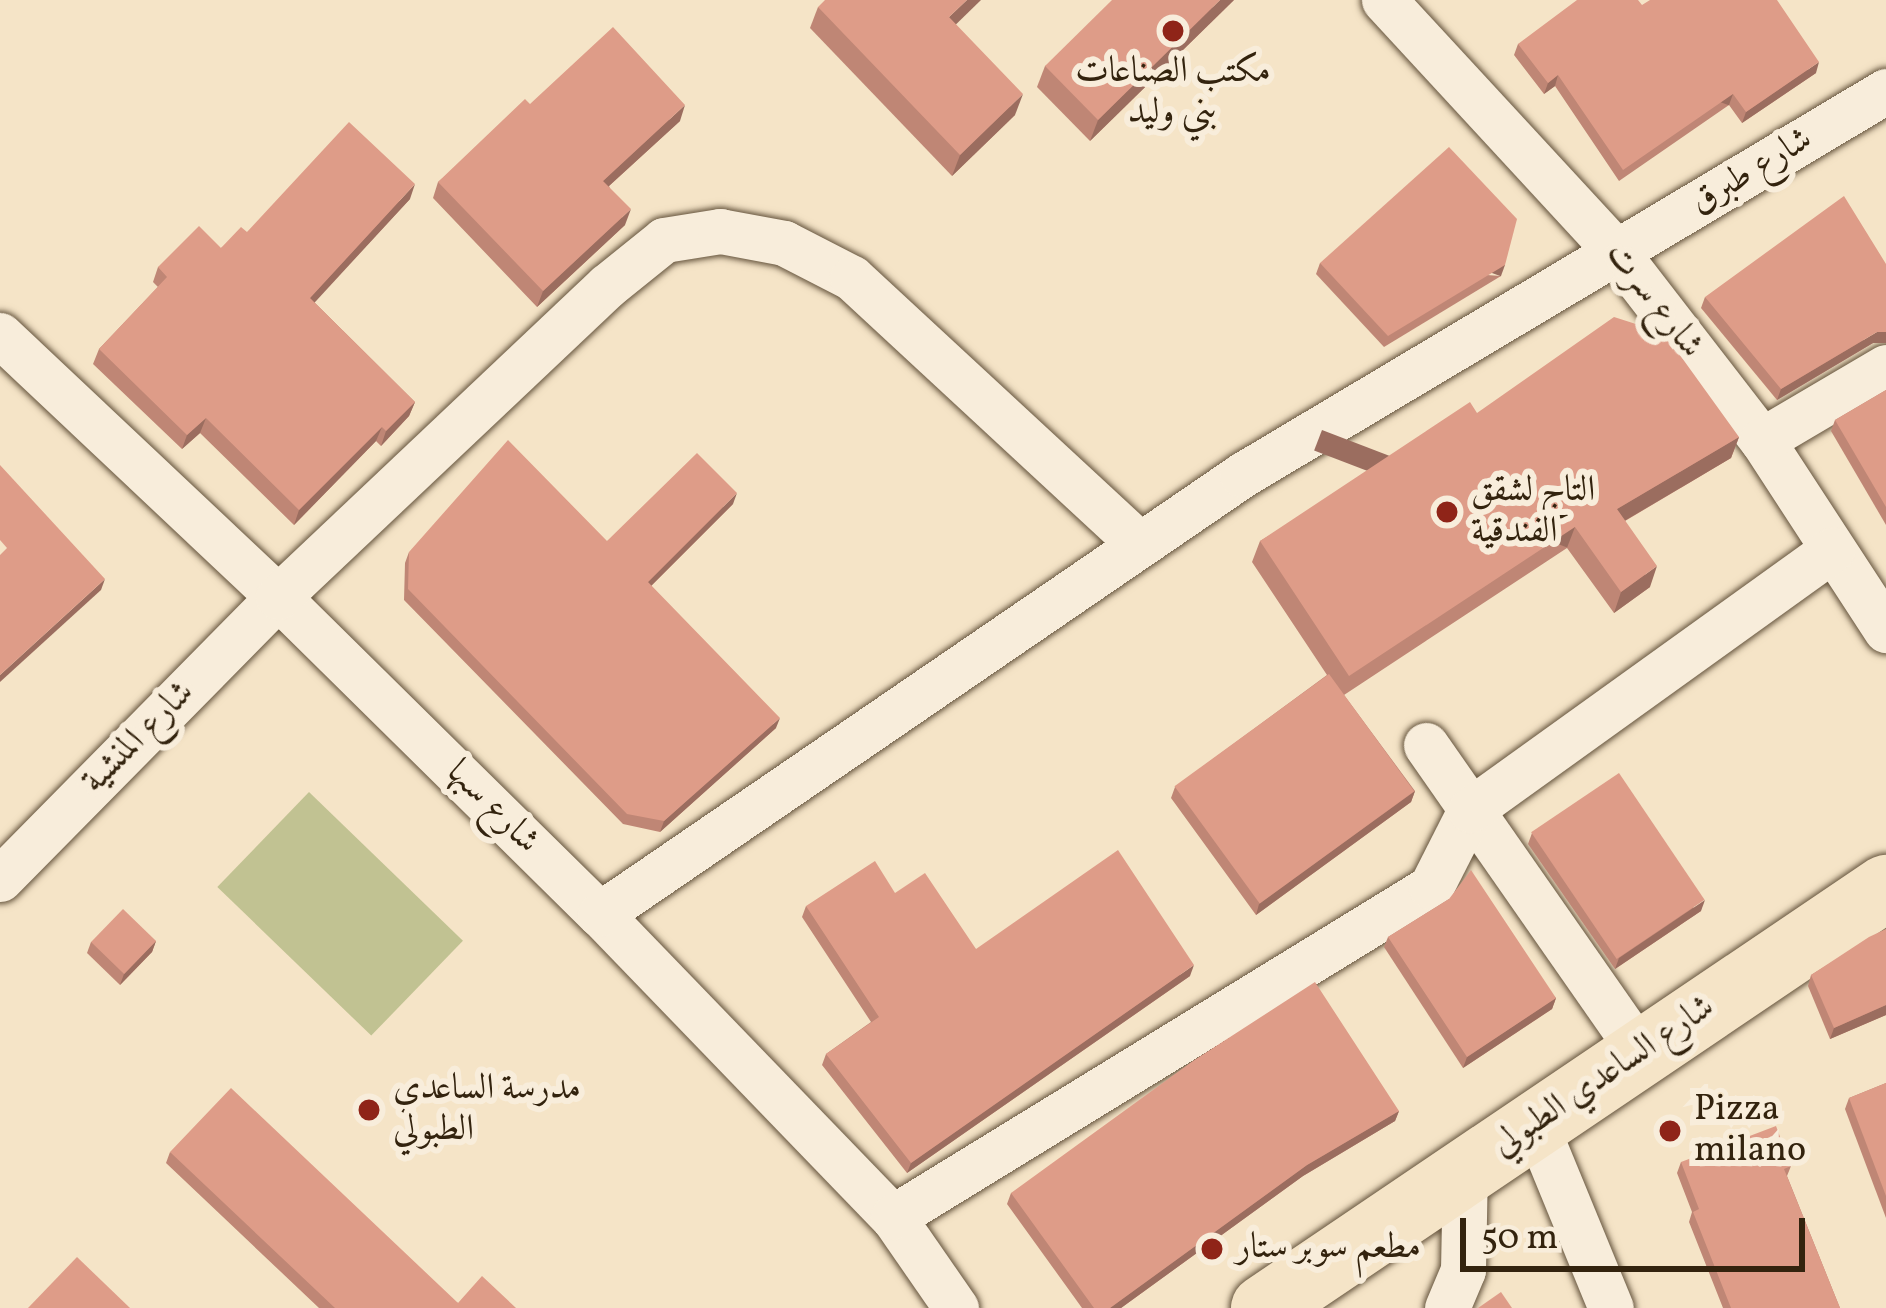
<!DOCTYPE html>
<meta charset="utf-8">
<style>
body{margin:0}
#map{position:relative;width:1886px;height:1308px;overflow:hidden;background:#f5e4c7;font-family:Vollkorn,Amiri,serif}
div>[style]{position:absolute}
.green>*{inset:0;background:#c1c292;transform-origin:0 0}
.roads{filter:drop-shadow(0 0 3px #64533c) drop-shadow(0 0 3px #64533c)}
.minor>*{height:45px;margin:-22.5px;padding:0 22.5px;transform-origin:22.5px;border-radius:22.5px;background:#f8eddb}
.highway>*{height:66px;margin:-33px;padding:0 33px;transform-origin:33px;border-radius:33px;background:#f5e4c7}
.wall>*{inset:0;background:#bf8675}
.shaded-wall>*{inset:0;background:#9b6d5f;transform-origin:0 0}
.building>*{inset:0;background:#de9c88;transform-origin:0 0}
.dots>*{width:33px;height:33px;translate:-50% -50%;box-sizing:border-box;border:6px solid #f8eddb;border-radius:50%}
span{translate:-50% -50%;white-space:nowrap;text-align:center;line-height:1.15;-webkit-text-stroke:12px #f8eddb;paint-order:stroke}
.poi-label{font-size:36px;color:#33230e}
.left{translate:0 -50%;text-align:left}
.street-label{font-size:36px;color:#33230e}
.scale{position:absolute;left:1460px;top:1218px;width:345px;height:54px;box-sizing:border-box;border:6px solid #33230e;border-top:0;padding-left:15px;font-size:36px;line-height:42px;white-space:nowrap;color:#33230e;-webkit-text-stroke:9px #f8eddb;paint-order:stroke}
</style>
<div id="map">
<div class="green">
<i style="left:309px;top:792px;width:214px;height:132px;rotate:44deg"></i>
</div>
<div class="roads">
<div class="minor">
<i style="left:1384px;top:0;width:345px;rotate:47.3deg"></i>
<i style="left:1618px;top:254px;width:235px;rotate:52.3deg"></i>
<i style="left:1762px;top:440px;width:227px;rotate:56.9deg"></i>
<i style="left:0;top:335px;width:382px;rotate:43.3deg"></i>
<i style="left:278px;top:597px;width:452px;rotate:44.6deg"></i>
<i style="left:600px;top:914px;width:421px;rotate:46deg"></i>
<i style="left:893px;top:1217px;width:111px;rotate:55.3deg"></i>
<i style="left:1762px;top:440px;width:144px;rotate:-30.5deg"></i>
<i style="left:1426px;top:745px;width:376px;rotate:55.1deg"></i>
<i style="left:0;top:879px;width:396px;rotate:-45.4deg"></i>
<i style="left:278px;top:597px;width:453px;rotate:-43.4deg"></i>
<i style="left:607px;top:286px;width:73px;rotate:-38.9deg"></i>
<i style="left:664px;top:240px;width:57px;rotate:-9.1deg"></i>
<i style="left:720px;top:231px;width:65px;rotate:10.6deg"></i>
<i style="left:784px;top:243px;width:76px;rotate:27.2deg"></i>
<i style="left:852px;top:278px;width:390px;rotate:42.8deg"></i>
<i style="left:600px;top:914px;width:778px;rotate:-34.36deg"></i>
<i style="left:1242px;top:475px;width:750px;rotate:-30.81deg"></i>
<i style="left:1535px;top:1123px;width:200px;rotate:67.7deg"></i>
<i style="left:893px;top:1217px;width:631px;rotate:-31.52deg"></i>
<i style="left:1431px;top:887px;width:86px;rotate:-63.1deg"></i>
<i style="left:1470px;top:810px;width:446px;rotate:-35.7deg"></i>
<i style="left:1447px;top:1308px;width:41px;rotate:-67.2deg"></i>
<i style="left:1463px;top:1270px;width:101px;rotate:-88.9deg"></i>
</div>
<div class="highway">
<i style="left:1264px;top:1308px;width:751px;rotate:-34.03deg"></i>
</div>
</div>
<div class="wall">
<i style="clip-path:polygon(1234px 0,1090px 141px,1037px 87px,1045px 66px)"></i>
<i style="clip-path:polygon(1642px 5px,1816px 73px,1742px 123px,1729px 105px,1619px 181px,1555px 86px,1544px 94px,1514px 55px,1518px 44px)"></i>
<i style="clip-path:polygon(818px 7px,956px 25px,1015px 115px,952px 176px,810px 28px)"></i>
<i style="clip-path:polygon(530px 104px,680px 121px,609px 186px,625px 225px,537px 307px,433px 198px,438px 182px)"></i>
<i style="clip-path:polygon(410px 199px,314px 302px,415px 402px,409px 416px,381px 446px,376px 441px,294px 525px,200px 433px,182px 449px,93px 364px,99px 349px,158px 287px,153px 282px,158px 267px,221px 248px,247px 232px)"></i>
<i style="clip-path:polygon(1320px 263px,1501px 276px,1384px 347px,1316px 274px)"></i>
<i style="clip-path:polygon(1705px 297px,1873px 343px,1777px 400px,1701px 308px)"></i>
<i style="clip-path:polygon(1886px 390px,1886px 525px,1831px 431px,1835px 420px)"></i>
<i style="clip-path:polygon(1477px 413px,1739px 437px,1731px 458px,1625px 521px,1650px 587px,1614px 613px,1567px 548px,1344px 695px,1415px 791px,1411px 802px,1256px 915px,1171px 798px,1175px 787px,1327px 675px,1252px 562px,1260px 541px)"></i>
<i style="clip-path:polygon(733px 504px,651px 586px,776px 728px,660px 832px,623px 824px,404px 600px,405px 563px,409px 552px,607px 541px)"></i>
<i style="clip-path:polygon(1532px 833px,1701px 911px,1615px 969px,1528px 844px)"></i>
<i style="clip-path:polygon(1449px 899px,1556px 998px,1552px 1009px,1463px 1068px,1384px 947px,1388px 937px)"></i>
<i style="clip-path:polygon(806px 906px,976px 949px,1190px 976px,907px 1173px,822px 1065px,826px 1054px,871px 1022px,802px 917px)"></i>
<i style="clip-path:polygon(1886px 929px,1886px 1015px,1830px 1039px,1808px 986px,1811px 975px)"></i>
<i style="clip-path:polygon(156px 941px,152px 952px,120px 985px,87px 953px,91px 942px)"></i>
<i style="clip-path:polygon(1886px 1083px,1886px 1218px,1845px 1109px,1849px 1098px)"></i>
<i style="clip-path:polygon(1399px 1111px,1395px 1121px,1303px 1176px,1121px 1308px,1082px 1308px,1007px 1204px,1011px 1193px)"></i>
<i style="clip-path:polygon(170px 1152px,458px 1303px,516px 1308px,319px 1308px,166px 1163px)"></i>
<i style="clip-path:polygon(1681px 1162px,1791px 1166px,1787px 1176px,1840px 1308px,1723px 1308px,1689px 1222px,1692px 1212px,1677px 1173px)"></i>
</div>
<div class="shaded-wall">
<i style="clip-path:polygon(967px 0,981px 0,941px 39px,949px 17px)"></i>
<i style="clip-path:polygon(1220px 0,1234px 0,1090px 141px,1098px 120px)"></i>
<i style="clip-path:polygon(1819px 62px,1816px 73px,1742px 123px,1746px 112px)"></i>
<i style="clip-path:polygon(1558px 75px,1555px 86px,1544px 94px,1548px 83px)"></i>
<i style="clip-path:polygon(1023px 94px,1015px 115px,952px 176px,960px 155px)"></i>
<i style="left:1733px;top:94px;width:12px;height:134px;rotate:110deg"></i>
<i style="clip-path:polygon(685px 105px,680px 121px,598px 196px,603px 181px)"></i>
<i style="clip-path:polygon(415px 184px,410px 199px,305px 313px,310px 298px)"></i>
<i style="clip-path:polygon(631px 209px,625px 225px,537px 307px,543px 291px)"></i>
<i style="left:1505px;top:265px;width:12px;height:137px;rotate:110deg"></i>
<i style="clip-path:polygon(1877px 332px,1886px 332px,1886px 343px,1873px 343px,1777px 400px,1781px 389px)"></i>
<i style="clip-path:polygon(415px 402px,409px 416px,381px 446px,386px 431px)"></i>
<i style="clip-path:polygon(206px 418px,200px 433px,182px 449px,187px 435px)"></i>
<i style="clip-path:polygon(382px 427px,376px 441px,294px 525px,299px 510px)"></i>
<i style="clip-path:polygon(1739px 437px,1731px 458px,1609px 530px,1617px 509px)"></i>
<i style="clip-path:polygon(737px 493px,733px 504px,644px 593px,648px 582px)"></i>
<i style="left:1575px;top:527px;width:22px;height:271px;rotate:111deg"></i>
<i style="clip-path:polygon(1657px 566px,1650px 587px,1614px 613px,1621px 592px)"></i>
<i style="clip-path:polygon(105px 579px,101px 590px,0 682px,0 675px)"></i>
<i style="clip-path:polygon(780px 718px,776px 728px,660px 832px,664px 821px)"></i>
<i style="clip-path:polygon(1415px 791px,1411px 802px,1256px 915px,1259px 904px)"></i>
<i style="clip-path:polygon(1705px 900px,1701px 911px,1615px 969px,1619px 958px)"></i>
<i style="clip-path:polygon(156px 941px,152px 952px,120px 985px,124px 974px)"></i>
<i style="clip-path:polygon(1194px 965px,1190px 976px,907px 1173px,911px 1163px)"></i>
<i style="clip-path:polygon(1556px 998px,1552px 1009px,1463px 1068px,1467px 1057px)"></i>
<i style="clip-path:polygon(1886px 1005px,1886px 1015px,1830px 1039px,1834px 1028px)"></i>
<i style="clip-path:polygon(1399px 1111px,1395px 1121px,1303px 1176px,1121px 1308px,1110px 1308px,1307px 1165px)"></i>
</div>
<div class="building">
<i style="clip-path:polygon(825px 0,967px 0,949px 17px,1023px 94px,960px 155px,818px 7px)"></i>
<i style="clip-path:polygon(1112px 0,1220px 0,1098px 120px,1045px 66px)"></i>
<i style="clip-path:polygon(1577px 0,1638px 0,1642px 5px,1650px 0,1777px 0,1819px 62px,1746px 112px,1733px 94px,1623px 170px,1558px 75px,1548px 83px,1518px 44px)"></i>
<i style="clip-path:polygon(613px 27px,685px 105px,603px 181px,631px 209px,543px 291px,438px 182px,525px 99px,530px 104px)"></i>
<i style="clip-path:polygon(349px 122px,415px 184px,310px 298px,415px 402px,386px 431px,382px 427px,299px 510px,206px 418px,187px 435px,99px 349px,167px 277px,158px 267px,199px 226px,221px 248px,241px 227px,247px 232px)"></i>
<i style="clip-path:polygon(1449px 147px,1517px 219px,1505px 265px,1388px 336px,1320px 263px)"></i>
<i style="clip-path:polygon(1844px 196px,1886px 264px,1886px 332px,1877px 332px,1781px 389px,1705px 297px)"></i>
<i style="clip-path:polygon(1614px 317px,1664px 333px,1739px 437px,1617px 509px,1657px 566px,1621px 592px,1575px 527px,1349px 676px,1260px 541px,1470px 402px,1477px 413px)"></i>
<i style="clip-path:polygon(1886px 390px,1886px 507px,1835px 420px)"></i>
<i style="clip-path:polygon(508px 440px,607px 541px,697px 453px,737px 493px,648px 582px,780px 718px,664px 821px,627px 814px,408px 589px,409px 552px)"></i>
<i style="clip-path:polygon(0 465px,105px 579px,0 675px,0 555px,7px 548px,0 540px)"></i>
<i style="left:1329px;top:674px;width:145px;height:191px;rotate:54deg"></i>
<i style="left:1619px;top:773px;width:153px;height:106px;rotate:56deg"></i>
<i style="clip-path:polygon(1118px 850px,1194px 965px,911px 1163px,826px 1054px,879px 1017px,806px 906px,875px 861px,895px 893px,925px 873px,976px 949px)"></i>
<i style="clip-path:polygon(1471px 870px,1556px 998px,1467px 1057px,1388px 937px,1449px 899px)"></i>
<i style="left:123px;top:909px;width:46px;height:46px;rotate:44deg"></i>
<i style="clip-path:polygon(1886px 929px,1886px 1005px,1834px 1028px,1811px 975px,1869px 937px)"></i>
<i style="clip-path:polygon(1315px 982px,1399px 1111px,1307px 1165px,1110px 1308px,1094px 1308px,1011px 1193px,1193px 1061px)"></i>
<i style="clip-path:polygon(1886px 1083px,1886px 1196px,1849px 1098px)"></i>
<i style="clip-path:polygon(231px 1088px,458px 1303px,482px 1276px,516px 1308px,335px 1308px,170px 1152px)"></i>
<i style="clip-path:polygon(1776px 1126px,1791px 1166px,1784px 1169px,1840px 1308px,1731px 1308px,1693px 1212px,1699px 1209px,1681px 1162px)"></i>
<i style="clip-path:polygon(77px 1257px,130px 1308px,28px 1308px)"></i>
<i style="clip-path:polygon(1501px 1292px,1512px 1308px,1478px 1308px)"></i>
</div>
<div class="dots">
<i style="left:1173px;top:31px;background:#8f2418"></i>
<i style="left:1447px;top:512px;background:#8f2418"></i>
<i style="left:369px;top:1110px;background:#8f2418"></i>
<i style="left:1670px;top:1131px;background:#8f2418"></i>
<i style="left:1212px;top:1249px;background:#8f2418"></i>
</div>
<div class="poi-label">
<span style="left:1173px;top:93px">مكتب الصناعات<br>بني وليد</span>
<span class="left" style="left:1471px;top:512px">التاج لشقق<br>الفندقية</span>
<span class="left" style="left:393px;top:1110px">مدرسة الساعدي<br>الطبولي</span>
<span class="left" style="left:1694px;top:1131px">Pizza<br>milano</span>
<span class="left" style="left:1236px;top:1249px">مطعم سوبر ستار</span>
</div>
<div class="street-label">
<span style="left:1752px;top:172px;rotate:-31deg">شارع طبرق</span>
<span style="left:1653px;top:301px;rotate:52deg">شارع سرت</span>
<span style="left:139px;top:738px;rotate:-45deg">شارع المنشية</span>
<span style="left:492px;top:808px;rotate:45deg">شارع سبها</span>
<span style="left:1604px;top:1077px;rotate:-34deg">شارع الساعدي الطبولي</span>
</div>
<div class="scale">50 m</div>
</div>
